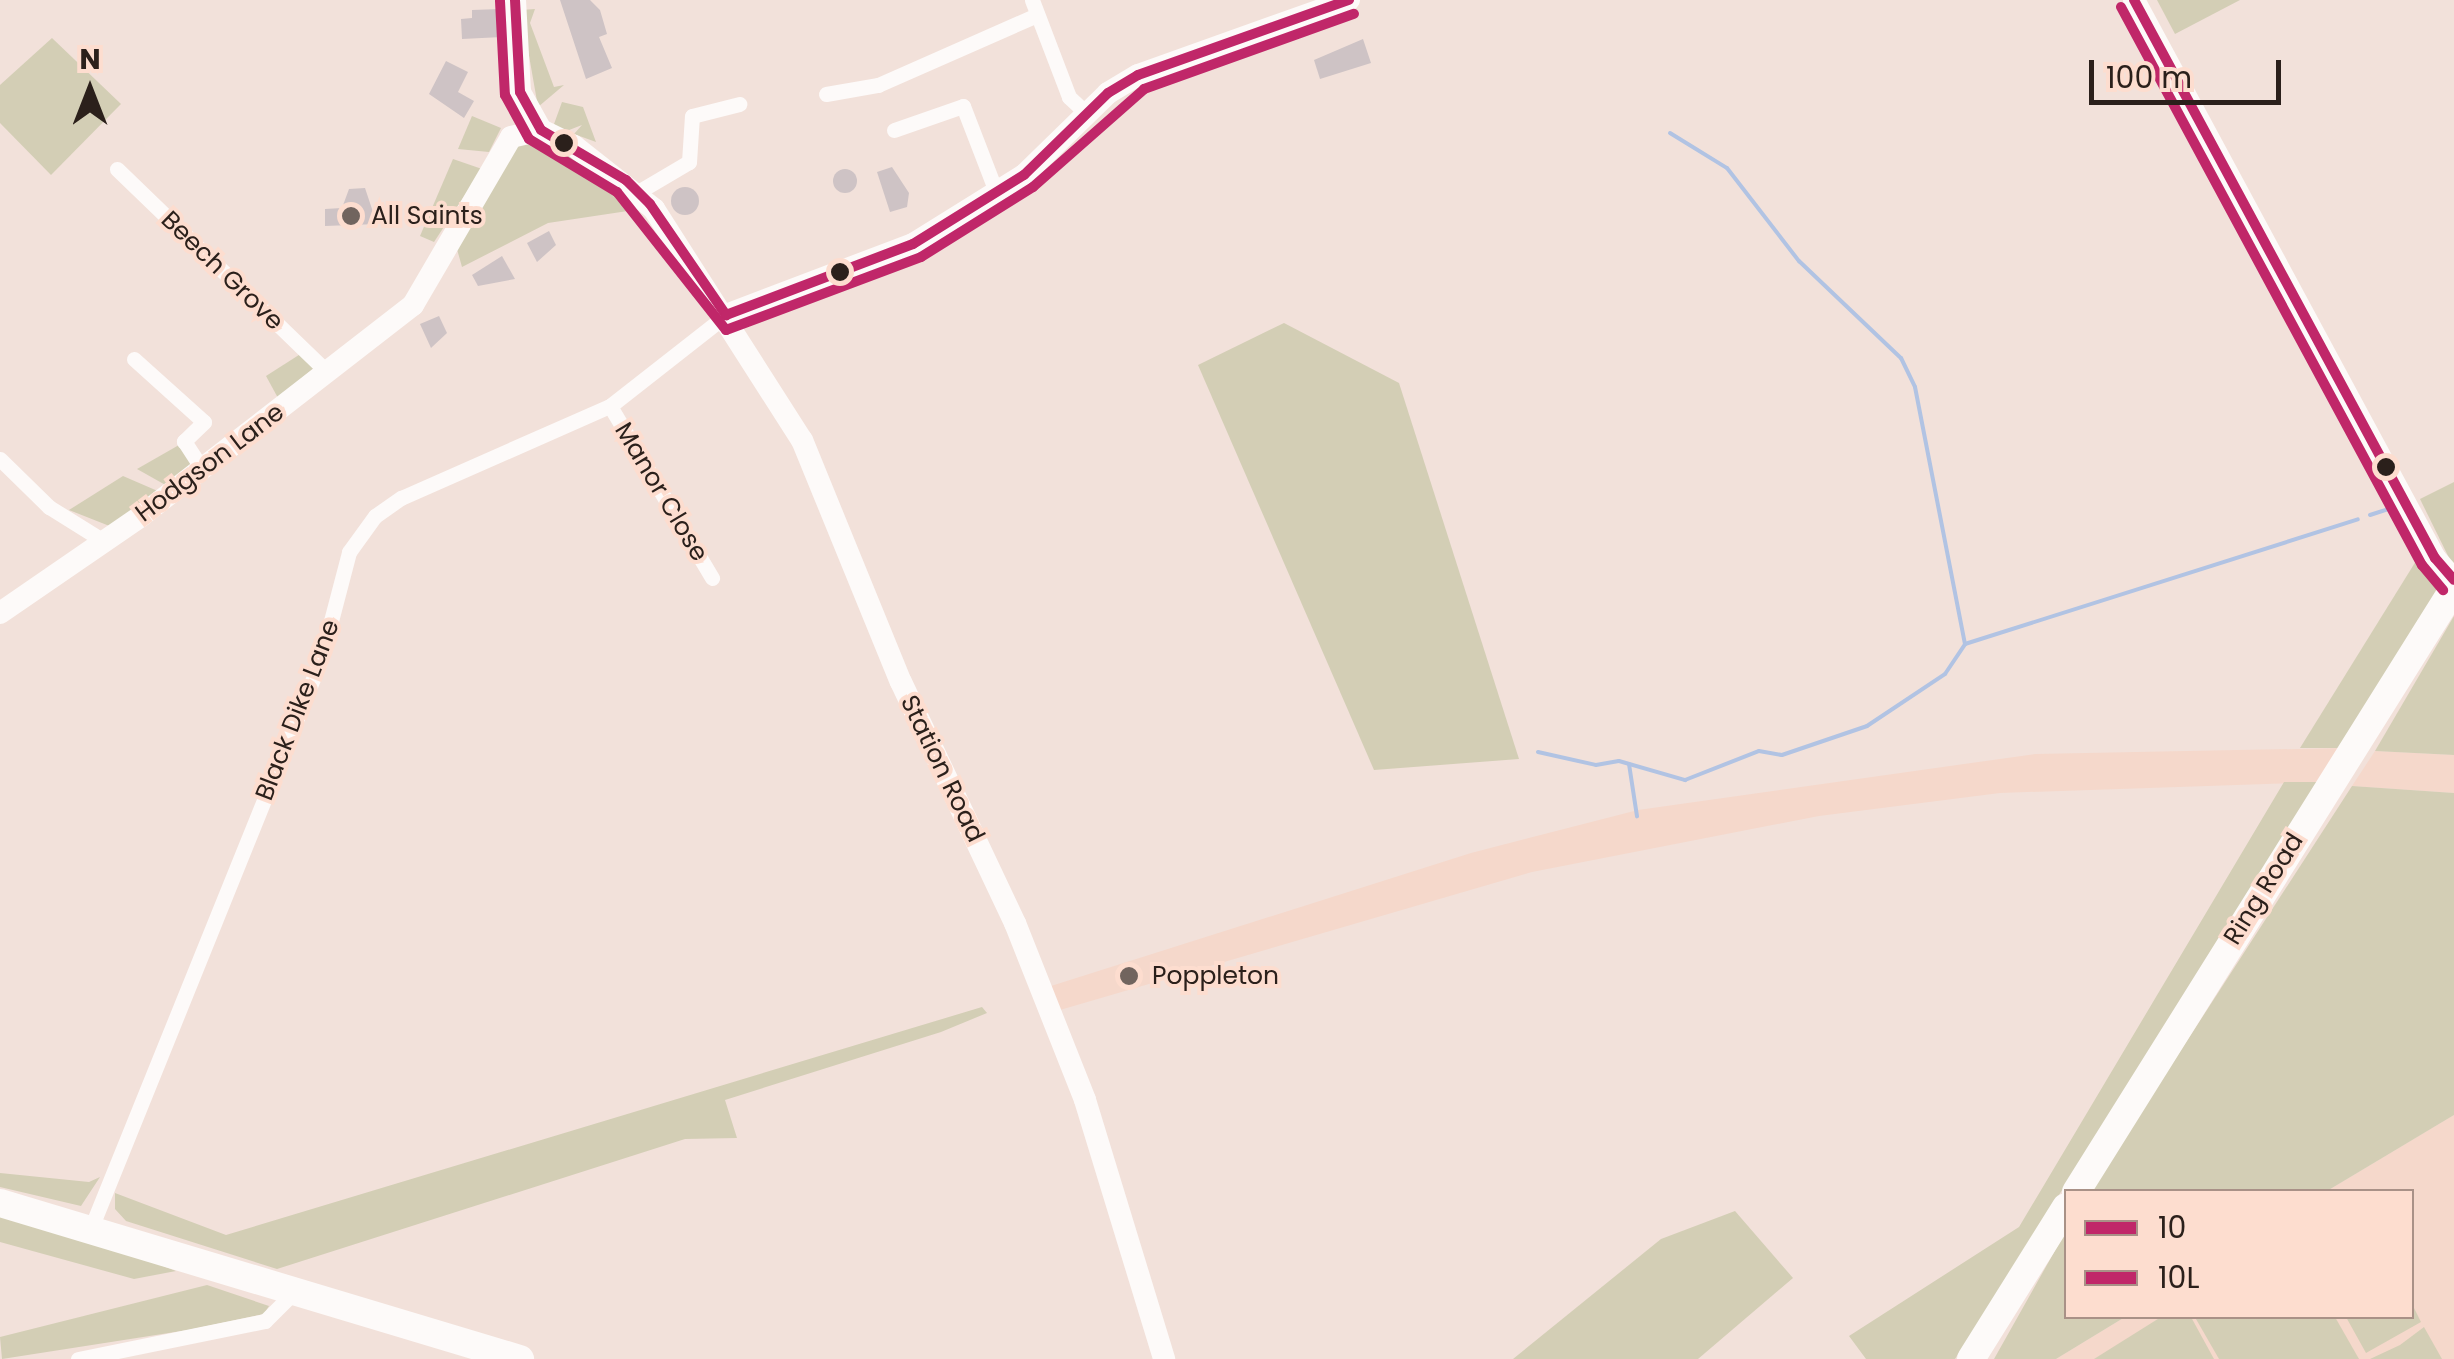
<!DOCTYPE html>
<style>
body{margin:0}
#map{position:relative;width:2454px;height:1359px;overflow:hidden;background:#f2e1da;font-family:Poppins,sans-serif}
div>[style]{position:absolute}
.built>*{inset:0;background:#f5d8cb}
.green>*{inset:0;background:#d3ceb5}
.stream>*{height:4px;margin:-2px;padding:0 2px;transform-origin:2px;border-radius:2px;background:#b1c3e3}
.building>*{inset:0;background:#cec3c5}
.round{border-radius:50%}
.street>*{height:15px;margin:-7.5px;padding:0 7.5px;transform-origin:7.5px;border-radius:7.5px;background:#fdfaf9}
.secondary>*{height:22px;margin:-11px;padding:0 11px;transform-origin:11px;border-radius:11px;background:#fdfaf9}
.highway>*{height:28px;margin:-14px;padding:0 14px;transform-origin:14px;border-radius:14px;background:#fdfaf9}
.bus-1>*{height:10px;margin:-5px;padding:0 5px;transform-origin:5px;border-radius:5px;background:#c02769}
.bus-2>*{height:10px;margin:-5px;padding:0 5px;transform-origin:5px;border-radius:5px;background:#c02769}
.dots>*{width:28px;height:28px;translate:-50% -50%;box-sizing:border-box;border:5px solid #fdddcf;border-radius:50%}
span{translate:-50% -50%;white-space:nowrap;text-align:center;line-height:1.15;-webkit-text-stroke:8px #fdddcf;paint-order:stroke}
.poi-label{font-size:25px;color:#2b201b}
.left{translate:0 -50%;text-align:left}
.street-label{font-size:25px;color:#2b201b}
.legend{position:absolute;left:2064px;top:1189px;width:350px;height:130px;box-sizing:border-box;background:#fdddcf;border:2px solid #a99187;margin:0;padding:12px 18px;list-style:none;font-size:30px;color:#2b201b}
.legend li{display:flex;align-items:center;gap:20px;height:50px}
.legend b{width:50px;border:2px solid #a99187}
.north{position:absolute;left:40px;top:40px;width:100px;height:100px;-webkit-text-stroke:8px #fdddcf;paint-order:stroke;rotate:0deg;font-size:28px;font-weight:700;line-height:40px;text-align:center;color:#2b201b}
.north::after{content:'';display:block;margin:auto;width:35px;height:45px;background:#2b201b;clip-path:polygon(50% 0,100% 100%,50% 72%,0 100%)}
.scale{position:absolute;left:2089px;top:60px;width:192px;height:45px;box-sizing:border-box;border:5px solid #2b201b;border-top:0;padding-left:12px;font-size:30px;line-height:35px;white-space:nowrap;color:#2b201b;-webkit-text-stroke:8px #fdddcf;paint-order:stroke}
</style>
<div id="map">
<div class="built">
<i style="clip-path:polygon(2344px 748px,2321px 782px,2000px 793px,1819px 816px,1532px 872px,1060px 1010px,1051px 986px,1471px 853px,1638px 810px,2035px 754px)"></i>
<i style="clip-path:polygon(2375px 751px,2454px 755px,2454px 793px,2352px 786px)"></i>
<i style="clip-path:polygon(2454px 1115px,2454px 1359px,2056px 1359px,2125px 1317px,2412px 1316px,2412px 1192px,2327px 1191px)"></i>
</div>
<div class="green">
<i style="clip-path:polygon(2157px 0,2240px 0,2175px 34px)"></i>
<i style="clip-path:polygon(535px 9px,530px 23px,554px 87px,564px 85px,538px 107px,521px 10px)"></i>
<i style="clip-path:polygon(52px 38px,121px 104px,51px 175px,0 123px,0 85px)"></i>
<i style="clip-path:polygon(562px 102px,583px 107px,596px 142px,574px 134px,582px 125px,564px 132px,554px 124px)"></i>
<i style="clip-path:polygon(472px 116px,501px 128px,489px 152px,458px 149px)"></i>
<i style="clip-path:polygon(513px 141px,550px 141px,641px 209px,548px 223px,462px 267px,455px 242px)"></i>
<i style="clip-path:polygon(453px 159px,482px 169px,434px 242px,420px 236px)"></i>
<i style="clip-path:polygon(1284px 323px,1399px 383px,1519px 759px,1374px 770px,1198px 365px)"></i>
<i style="clip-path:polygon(302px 353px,315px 367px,278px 398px,266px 376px)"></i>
<i style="clip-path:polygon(179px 445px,193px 464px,169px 487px,137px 469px)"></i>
<i style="clip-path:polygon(123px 476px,160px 492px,112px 527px,69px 510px)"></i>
<i style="clip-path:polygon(2454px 482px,2454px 568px,2420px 499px)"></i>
<i style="clip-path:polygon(2416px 561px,2440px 588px,2344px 748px,2300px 748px)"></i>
<i style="clip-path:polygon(2454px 616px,2454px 755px,2375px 751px)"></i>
<i style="clip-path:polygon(2284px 782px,2321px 782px,1955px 1359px,1866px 1359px,1849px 1336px,2019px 1227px)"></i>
<i style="clip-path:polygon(2352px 786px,2454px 793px,2454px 1115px,2327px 1191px,2089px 1192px)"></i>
<i style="clip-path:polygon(982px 1007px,987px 1013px,941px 1032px,725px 1100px,737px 1138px,685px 1139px,277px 1269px,126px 1221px,115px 1209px,115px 1193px,226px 1235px)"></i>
<i style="clip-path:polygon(0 1173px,89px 1182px,100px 1177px,81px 1206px,0 1187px)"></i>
<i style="clip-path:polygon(1735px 1211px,1793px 1278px,1698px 1359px,1513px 1359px,1661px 1239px)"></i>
<i style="clip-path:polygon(0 1214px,135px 1255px,176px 1271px,134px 1279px,0 1242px)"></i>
<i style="clip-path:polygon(2066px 1231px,2066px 1316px,2125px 1317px,2056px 1359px,1994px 1359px)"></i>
<i style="clip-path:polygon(207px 1285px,269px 1306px,264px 1314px,188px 1330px,2px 1359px,0 1337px)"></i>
<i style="clip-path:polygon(2412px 1304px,2421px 1322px,2366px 1353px,2346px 1317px,2412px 1316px)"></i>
<i style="clip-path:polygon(2161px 1317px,2191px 1317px,2214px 1359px,2094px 1359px)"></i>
<i style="clip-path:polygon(2335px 1317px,2359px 1359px,2219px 1359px,2196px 1319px)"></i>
<i style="clip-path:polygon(2424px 1327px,2442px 1359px,2370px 1359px,2400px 1345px)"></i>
</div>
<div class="stream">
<i style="left:1670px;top:133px;width:67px;rotate:31.6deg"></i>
<i style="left:1727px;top:168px;width:118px;rotate:52.3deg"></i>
<i style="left:1799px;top:261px;width:141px;rotate:43.6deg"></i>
<i style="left:1901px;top:358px;width:32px;rotate:64deg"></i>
<i style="left:1915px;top:387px;width:262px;rotate:79deg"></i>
<i style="left:2370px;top:515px;width:20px;rotate:-18deg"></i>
<i style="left:1538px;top:752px;width:59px;rotate:12.6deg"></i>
<i style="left:1596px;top:765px;width:23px;rotate:-10deg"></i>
<i style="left:1619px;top:761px;width:69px;rotate:16.1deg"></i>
<i style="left:1685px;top:780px;width:79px;rotate:-21.4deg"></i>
<i style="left:1759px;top:751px;width:23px;rotate:10deg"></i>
<i style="left:1782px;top:755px;width:90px;rotate:-18.8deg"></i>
<i style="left:1867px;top:726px;width:94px;rotate:-33.7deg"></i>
<i style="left:1945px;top:674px;width:36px;rotate:-56deg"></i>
<i style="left:1965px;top:644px;width:412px;rotate:-17.6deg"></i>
<i style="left:1629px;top:764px;width:53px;rotate:81.3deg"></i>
</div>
<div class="building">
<i style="clip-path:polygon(560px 0,590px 0,600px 10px,607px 34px,599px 37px,612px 68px,586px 79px)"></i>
<i style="clip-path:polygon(500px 9px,502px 37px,462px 39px,461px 19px,472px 18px,472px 10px)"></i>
<i style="clip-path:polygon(1363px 39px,1371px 63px,1320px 79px,1314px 60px)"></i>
<i style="clip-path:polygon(446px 61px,468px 72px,458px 92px,474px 101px,464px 118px,429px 94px)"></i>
<i style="clip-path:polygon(892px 167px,909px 193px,907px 207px,890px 212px,877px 172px)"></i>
<i class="round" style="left:833px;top:169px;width:24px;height:24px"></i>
<i class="round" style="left:671px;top:187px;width:28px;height:28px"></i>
<i style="clip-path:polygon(365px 188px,377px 224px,325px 226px,325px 209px,342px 208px,349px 189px)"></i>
<i style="clip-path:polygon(549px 231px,556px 245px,537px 262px,527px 243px)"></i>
<i style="clip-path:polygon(502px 256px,515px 279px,478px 286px,472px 275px)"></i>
<i style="clip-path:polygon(439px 316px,447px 333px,431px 348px,420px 324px)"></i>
</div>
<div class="street">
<i style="left:1032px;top:0;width:104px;rotate:69.1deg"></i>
<i style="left:1069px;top:97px;width:23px;rotate:43deg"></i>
<i style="left:826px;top:94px;width:53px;rotate:-9.8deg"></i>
<i style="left:878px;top:85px;width:174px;rotate:-23.8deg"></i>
<i style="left:894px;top:130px;width:73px;rotate:-19.2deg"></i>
<i style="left:963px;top:106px;width:94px;rotate:68.9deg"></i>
<i style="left:117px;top:169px;width:293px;rotate:44deg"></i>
<i style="left:638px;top:192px;width:59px;rotate:-30.5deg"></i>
<i style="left:689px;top:162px;width:46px;rotate:-86.3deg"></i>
<i style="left:692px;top:116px;width:49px;rotate:-14.3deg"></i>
<i style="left:134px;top:359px;width:94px;rotate:42deg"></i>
<i style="left:204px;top:422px;width:28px;rotate:136deg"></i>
<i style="left:184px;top:441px;width:33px;rotate:57deg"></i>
<i style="left:610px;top:406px;width:200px;rotate:59.3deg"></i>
<i style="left:0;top:459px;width:69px;rotate:44.4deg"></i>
<i style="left:49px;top:507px;width:66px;rotate:32deg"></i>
<i style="left:91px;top:1228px;width:614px;rotate:-67.99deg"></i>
<i style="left:321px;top:659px;width:111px;rotate:-75.3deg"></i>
<i style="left:349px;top:552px;width:44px;rotate:-54.2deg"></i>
<i style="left:375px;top:516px;width:32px;rotate:-35deg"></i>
<i style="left:401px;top:498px;width:228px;rotate:-23.8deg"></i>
<i style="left:610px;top:406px;width:147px;rotate:-38.1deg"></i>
<i style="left:78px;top:1359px;width:191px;rotate:-11.5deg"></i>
<i style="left:265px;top:1321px;width:44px;rotate:-45deg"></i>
</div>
<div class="secondary">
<i style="left:515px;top:0;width:92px;rotate:86.9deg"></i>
<i style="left:520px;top:92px;width:43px;rotate:61.1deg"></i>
<i style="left:2134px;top:0;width:634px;rotate:61.66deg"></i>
<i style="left:2435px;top:558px;width:29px;rotate:49deg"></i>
<i style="left:726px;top:315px;width:200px;rotate:-20.8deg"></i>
<i style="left:913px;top:244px;width:131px;rotate:-31.9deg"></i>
<i style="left:1024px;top:175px;width:117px;rotate:-44.3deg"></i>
<i style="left:1108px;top:93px;width:35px;rotate:-31deg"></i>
<i style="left:1138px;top:75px;width:224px;rotate:-19.6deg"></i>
<i style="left:0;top:613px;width:171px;rotate:-34.5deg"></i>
<i style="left:141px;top:516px;width:344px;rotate:-37.8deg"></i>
<i style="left:413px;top:305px;width:194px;rotate:-59.7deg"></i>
<i style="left:511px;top:137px;width:31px;rotate:-13deg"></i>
<i style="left:541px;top:130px;width:37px;rotate:26deg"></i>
<i style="left:574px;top:146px;width:102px;rotate:38.2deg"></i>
<i style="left:654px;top:209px;width:274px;rotate:57.4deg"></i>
<i style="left:802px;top:440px;width:261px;rotate:67.8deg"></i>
<i style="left:901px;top:682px;width:267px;rotate:64.7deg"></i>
<i style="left:1015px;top:923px;width:190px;rotate:68.4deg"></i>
<i style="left:1085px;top:1100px;width:271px;rotate:73deg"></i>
</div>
<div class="highway">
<i style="left:2076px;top:1192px;width:713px;rotate:-57.96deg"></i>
<i style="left:0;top:1203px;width:543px;rotate:16.7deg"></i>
<i style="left:1971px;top:1359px;width:179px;rotate:-58deg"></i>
</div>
<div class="bus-1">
<i style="left:515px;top:0;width:92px;rotate:86.9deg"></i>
<i style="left:520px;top:92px;width:43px;rotate:61.1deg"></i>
<i style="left:541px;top:130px;width:99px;rotate:30.5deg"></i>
<i style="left:626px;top:180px;width:34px;rotate:45deg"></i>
<i style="left:650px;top:204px;width:135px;rotate:55.6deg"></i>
<i style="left:726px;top:315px;width:200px;rotate:-20.8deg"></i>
<i style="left:913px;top:244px;width:131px;rotate:-31.9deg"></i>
<i style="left:1024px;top:175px;width:117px;rotate:-44.3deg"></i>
<i style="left:1108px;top:93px;width:35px;rotate:-31deg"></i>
<i style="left:1138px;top:75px;width:224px;rotate:-19.6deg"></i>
<i style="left:2134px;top:0;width:634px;rotate:61.66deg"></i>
<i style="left:2435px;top:558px;width:29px;rotate:49deg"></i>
</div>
<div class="bus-2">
<i style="left:500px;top:1px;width:94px;rotate:87deg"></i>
<i style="left:505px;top:95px;width:50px;rotate:61.4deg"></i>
<i style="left:529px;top:139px;width:103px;rotate:31.1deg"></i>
<i style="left:617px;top:192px;width:176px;rotate:51.7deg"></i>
<i style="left:726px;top:330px;width:208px;rotate:-20.5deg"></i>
<i style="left:921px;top:257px;width:132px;rotate:-32deg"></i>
<i style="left:1033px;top:187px;width:148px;rotate:-41.4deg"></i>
<i style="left:1144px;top:89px;width:223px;rotate:-19.7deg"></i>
<i style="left:2121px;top:7px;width:634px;rotate:61.66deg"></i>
<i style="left:2422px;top:565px;width:33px;rotate:50deg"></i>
</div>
<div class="dots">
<i style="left:564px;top:143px;background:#2b201b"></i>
<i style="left:351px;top:216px;background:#71645e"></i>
<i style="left:840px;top:272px;background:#2b201b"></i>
<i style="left:2386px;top:467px;background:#2b201b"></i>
<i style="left:1129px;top:976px;background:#71645e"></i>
</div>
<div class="poi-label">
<span class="left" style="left:371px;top:216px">All Saints</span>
<span class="left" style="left:1152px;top:976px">Poppleton</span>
</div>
<div class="street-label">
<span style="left:222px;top:271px;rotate:44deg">Beech Grove</span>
<span style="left:210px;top:463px;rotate:-37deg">Hodgson Lane</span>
<span style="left:661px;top:492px;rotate:59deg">Manor Close</span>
<span style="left:298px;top:710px;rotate:-69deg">Black Dike Lane</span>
<span style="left:942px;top:769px;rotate:64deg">Station Road</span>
<span style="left:2264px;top:889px;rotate:-58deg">Ring Road</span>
</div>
<ul class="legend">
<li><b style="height:12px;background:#c02769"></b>10</li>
<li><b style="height:12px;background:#c02769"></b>10L</li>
</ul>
<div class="north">N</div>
<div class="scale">100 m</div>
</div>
